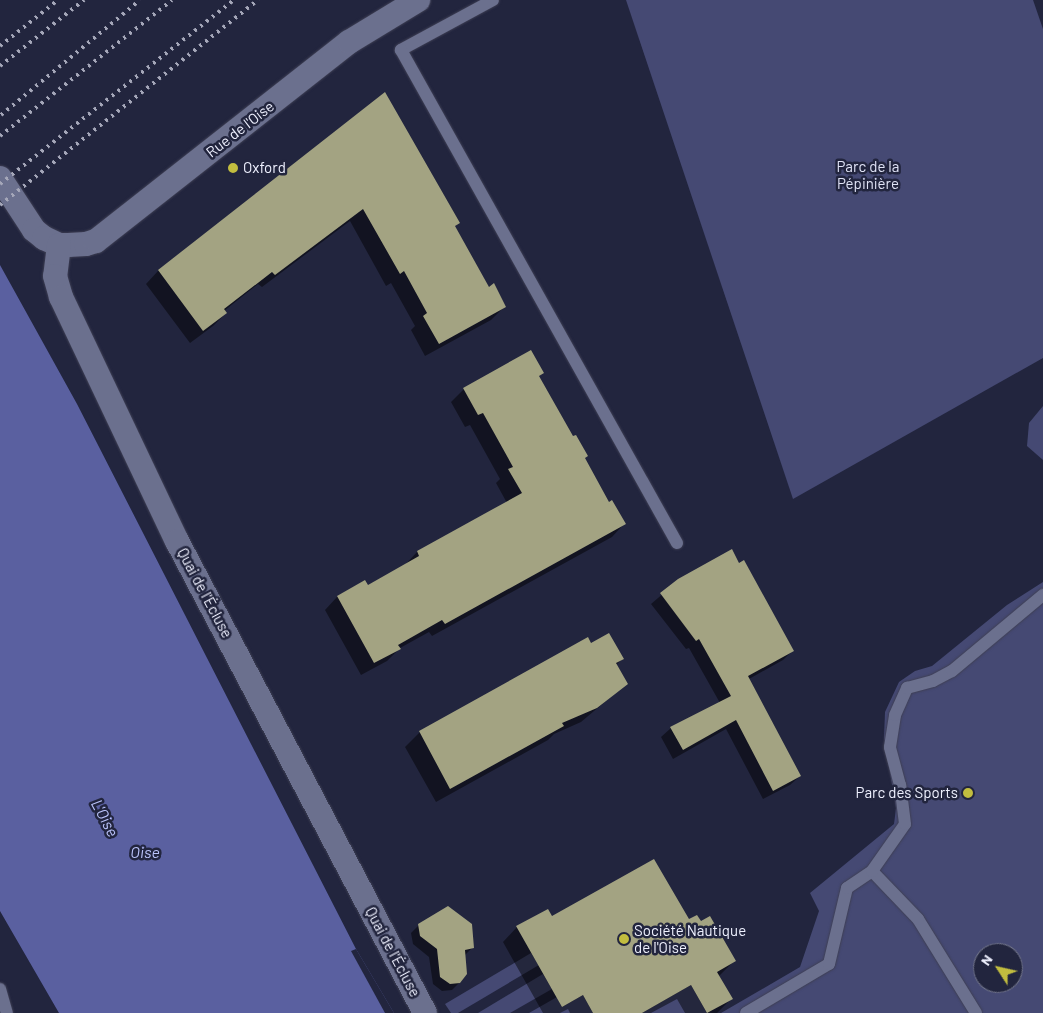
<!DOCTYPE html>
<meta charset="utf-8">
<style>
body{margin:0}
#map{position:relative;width:1043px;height:1013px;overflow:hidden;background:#22253e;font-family:Barlow,sans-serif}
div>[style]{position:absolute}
.green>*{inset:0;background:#454973}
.water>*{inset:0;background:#5a60a0}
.pier>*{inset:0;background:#22253e}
.shadow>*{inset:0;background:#0007}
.building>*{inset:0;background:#a3a382}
.roads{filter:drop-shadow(0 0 1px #3e3f54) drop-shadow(0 0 1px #3e3f54)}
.service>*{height:12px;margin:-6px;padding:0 6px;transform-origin:6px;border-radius:6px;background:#6b708e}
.minor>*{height:24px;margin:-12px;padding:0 12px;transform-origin:12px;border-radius:12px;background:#6b708e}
.rail>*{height:4px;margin-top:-2px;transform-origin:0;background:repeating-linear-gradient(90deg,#a5a7b9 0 2.5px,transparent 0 7.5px)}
.dots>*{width:14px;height:14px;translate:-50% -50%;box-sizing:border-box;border:2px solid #22253e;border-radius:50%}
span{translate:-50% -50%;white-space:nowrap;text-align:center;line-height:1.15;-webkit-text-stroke:5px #22253e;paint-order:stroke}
.street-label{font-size:15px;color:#eff1ff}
.park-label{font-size:15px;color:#e0e3f6}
.poi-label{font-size:15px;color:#eff1ff}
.left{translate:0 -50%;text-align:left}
.right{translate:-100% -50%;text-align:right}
.water-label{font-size:16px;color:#bbc4fb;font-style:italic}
.north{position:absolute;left:973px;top:943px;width:50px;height:50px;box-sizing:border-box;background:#22253e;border:1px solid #74778b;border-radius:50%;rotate:305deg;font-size:14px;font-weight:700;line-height:20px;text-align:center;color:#eff1ff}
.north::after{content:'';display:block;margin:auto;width:18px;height:22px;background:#c2bd3f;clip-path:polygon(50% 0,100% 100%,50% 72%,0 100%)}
</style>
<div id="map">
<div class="green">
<i style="clip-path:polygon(626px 0,1033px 0,1043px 29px,1043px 358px,793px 499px)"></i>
<i style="clip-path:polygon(1043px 406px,1043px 460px,1027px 446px,1029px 423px)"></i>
<i style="clip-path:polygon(evenodd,1043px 582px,1043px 1013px,721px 1013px,800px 967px,819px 911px,810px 893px,894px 824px,896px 808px,884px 738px,885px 712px,899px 682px,915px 671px,932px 666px,1007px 605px,1043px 582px,983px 953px,1013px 953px,1013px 983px,983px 983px,983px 953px)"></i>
<i style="clip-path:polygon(531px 953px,539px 965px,458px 1013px,451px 1013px,445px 1004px)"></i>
<i style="clip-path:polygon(543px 974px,552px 989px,510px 1013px,478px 1013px)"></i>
<i style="clip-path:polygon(691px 985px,707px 1013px,642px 1013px)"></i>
<i style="clip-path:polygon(583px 995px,593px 1013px,529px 1013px,557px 997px,562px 1007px)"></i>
</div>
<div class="water">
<i style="clip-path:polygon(0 265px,77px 404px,356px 949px,394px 1013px,59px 1013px,0 911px)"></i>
</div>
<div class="pier">
<i style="clip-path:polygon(356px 949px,394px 1013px,385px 1013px,351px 951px)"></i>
</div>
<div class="shadow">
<i style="clip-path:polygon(385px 94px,458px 223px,454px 227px,489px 288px,504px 307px,491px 320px,425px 356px,411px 330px,415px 326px,391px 283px,386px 286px,350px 221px,262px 287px,258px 284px,224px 311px,226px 313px,213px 326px,190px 343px,146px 284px,158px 271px)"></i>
<i style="clip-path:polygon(542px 373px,538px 377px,609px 504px,624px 524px,612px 537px,432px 636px,429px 632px,400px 648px,387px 661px,361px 675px,325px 610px,337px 597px,365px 582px,367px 587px,404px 566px,417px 552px,507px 503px,496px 483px,500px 479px,470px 425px,465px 427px,451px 402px,464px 389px)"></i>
<i style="clip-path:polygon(679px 580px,792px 651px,783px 660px,749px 679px,800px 776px,790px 785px,763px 799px,726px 729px,673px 759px,661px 737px,671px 728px,720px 703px,689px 648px,686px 649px,651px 604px)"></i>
<i style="clip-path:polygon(590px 644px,622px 659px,616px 665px,626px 684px,581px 722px,554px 734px,548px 740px,436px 802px,405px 747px,420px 732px)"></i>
<i style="clip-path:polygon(551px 917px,689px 921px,734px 961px,719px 976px,731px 999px,717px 1013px,685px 1013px,677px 999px,651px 1013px,570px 1013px,568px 1009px,560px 1013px,543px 1013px,503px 942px,517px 927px)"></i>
<i style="clip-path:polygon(419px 925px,472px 948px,464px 956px,460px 982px,452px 990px,442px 991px,433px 984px,429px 957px,413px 944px,411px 933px)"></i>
</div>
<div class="building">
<i style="clip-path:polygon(385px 92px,460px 223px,455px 226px,489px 287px,494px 283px,506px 307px,439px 344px,423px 316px,427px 313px,404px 271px,400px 274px,363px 209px,275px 275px,272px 272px,224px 309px,227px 313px,203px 331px,158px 270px)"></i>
<i style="clip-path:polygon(531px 350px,544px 373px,539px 376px,573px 436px,576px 435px,588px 456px,585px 458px,609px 502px,612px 500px,626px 524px,445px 624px,442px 620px,398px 645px,401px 649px,374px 663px,337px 596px,365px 580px,368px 585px,419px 556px,417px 551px,522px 493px,508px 469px,513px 467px,483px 413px,478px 415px,463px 388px)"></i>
<i style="clip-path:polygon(732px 549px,739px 563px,744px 560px,794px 651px,748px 676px,801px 776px,773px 791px,736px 720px,683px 750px,670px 727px,731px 696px,699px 639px,696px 641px,660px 593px,678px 579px)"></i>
<i style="clip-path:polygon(609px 633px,624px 659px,616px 663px,628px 684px,597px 708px,562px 723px,564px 726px,450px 789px,419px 731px,588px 637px,591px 643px)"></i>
<i style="clip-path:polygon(654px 859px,689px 919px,697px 915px,701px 921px,710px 916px,736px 961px,717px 972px,733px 999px,707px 1013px,691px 985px,642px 1013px,593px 1013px,583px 995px,562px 1007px,516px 926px,548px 909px,552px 916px)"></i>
<i style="clip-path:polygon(448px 906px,472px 924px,474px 948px,465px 950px,467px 974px,460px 983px,450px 984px,440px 977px,437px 949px,420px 936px,418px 924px)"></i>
</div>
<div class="roads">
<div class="service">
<i style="left:493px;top:0;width:105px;rotate:151.5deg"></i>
<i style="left:401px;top:50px;width:565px;rotate:60.76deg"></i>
<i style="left:0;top:989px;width:25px;rotate:74deg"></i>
<i style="left:746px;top:1013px;width:96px;rotate:-30.6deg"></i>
<i style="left:829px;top:964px;width:78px;rotate:-76.7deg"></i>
<i style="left:847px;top:888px;width:30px;rotate:-34deg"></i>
<i style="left:976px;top:1013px;width:110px;rotate:-121.7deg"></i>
<i style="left:918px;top:919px;width:66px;rotate:-133.8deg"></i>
<i style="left:872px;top:871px;width:57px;rotate:-54.9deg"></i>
<i style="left:905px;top:824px;width:39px;rotate:-97deg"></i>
<i style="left:900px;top:785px;width:39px;rotate:-105deg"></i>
<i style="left:890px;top:747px;width:32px;rotate:-81deg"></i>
<i style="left:895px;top:715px;width:30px;rotate:-66deg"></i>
<i style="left:907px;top:688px;width:27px;rotate:-15deg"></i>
<i style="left:933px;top:681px;width:21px;rotate:-28deg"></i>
<i style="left:952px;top:671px;width:119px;rotate:-39.9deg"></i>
</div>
<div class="minor">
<i style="left:0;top:178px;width:62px;rotate:56.8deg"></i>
<i style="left:34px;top:230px;width:13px;rotate:39deg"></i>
<i style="left:44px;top:238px;width:17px;rotate:25deg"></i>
<i style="left:59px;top:245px;width:9px"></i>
<i style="left:68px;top:245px;width:18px;rotate:-3deg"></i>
<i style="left:86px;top:244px;width:10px;rotate:-17deg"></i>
<i style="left:96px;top:241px;width:322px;rotate:-38.2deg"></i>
<i style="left:349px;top:42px;width:81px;rotate:-31.3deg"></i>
<i style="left:59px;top:245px;width:31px;rotate:97deg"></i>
<i style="left:55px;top:276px;width:22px;rotate:74deg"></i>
<i style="left:61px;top:297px;width:270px;rotate:64.6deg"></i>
<i style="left:177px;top:541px;width:533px;rotate:62.28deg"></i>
</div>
</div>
<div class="rail">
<i style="left:0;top:46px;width:74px;rotate:-38.4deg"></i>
<i style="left:0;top:66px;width:107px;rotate:-38.2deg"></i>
<i style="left:1px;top:115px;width:180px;rotate:-39.6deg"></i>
<i style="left:0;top:136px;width:219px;rotate:-38.3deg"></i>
<i style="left:0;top:184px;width:298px;rotate:-38.2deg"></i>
<i style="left:0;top:205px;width:330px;rotate:-38.5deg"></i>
</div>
<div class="dots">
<i style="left:233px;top:168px;background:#c2bd3f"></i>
<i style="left:968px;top:793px;background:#c2bd3f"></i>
<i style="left:624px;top:939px;background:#c2bd3f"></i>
</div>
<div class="street-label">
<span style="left:240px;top:129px;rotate:-38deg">Rue de l'Oise</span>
<span style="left:205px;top:593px;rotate:62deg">Quai de l'Écluse</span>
<span style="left:393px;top:952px;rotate:62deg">Quai de l'Écluse</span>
</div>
<div class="park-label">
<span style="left:868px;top:175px">Parc de la<br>Pépinière</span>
</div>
<div class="poi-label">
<span class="left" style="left:243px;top:168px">Oxford</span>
<span class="right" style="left:958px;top:793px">Parc des Sports</span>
<span class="left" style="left:634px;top:939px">Société Nautique<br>de l'Oise</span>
</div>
<div class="water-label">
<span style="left:105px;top:818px;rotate:62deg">L'Oise</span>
<span style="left:145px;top:852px">Oise</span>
</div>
<div class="north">N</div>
</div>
